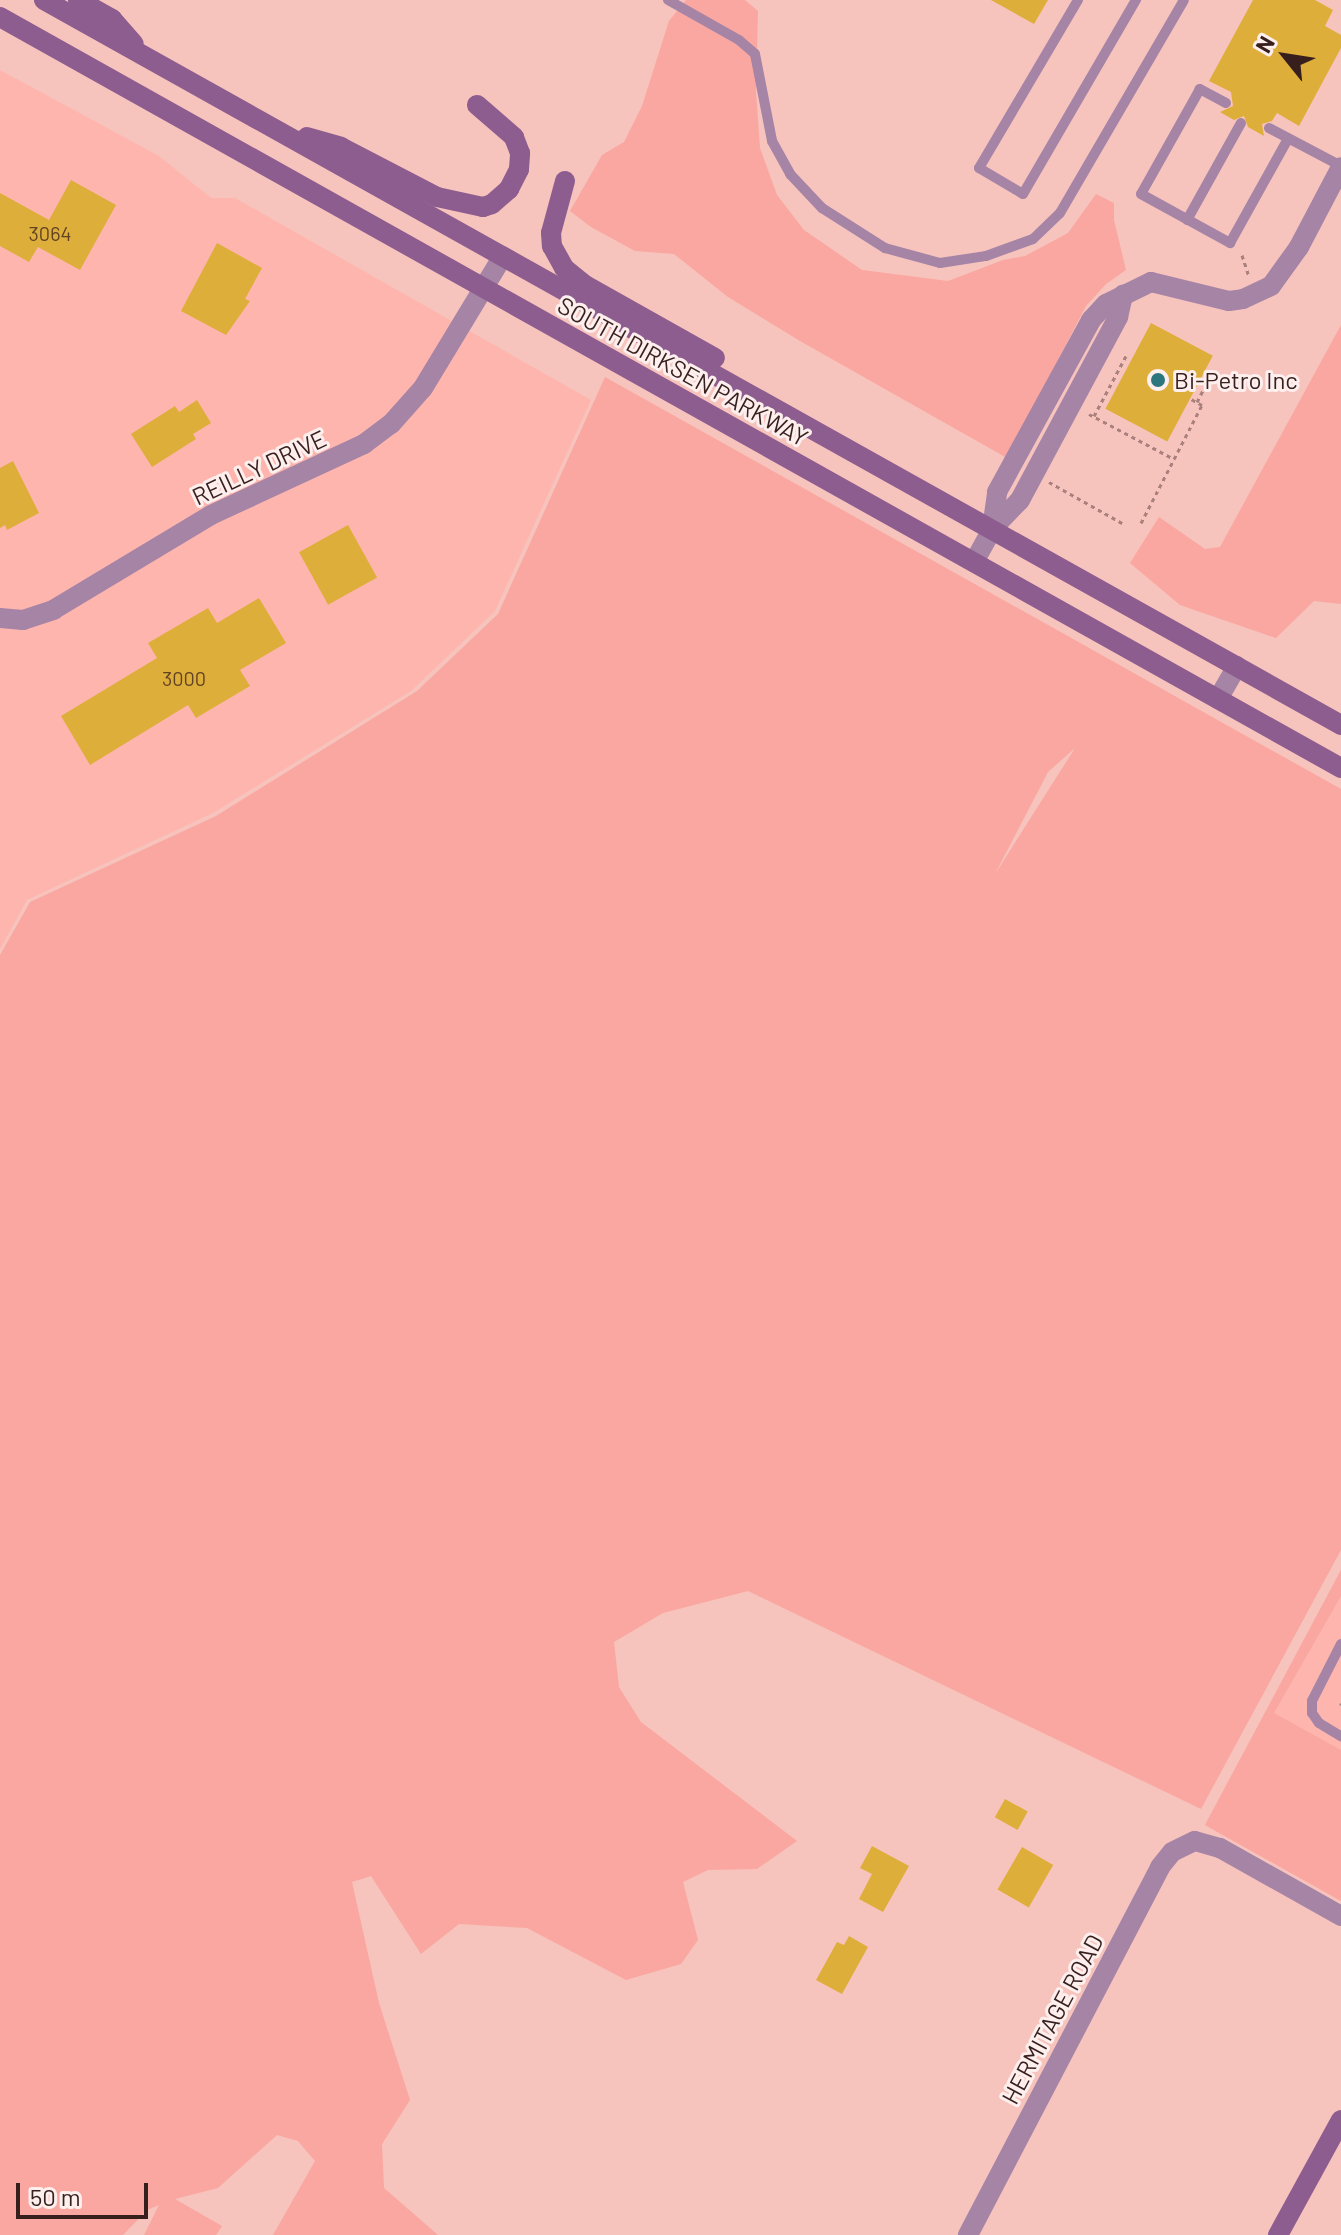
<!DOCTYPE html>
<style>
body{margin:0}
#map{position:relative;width:1341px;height:2235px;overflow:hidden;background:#f7c3bd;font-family:Barlow,sans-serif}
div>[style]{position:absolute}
.built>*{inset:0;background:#feb5ae}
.green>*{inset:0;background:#f9a7a0}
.building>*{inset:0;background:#deae3a;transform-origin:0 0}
.path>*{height:3px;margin-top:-1.5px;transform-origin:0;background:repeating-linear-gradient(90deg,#a9807c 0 4px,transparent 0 8px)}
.lane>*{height:10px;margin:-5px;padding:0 5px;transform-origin:5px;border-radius:5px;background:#a584a6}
.street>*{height:20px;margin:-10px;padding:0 10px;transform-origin:10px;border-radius:10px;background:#a584a6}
.secondary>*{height:20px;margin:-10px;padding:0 10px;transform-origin:10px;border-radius:10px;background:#8d5d8f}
.dots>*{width:22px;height:22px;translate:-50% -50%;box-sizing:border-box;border:4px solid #fdefed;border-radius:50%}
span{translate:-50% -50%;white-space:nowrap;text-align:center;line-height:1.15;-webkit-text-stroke:6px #fdefed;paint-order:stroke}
.number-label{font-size:20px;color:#614324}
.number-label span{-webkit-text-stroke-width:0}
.street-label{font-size:24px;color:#371f1d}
.poi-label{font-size:24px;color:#371f1d}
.left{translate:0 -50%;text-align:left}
.north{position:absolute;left:1245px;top:16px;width:80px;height:80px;-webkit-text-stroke:6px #fdefed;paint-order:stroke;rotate:300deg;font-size:22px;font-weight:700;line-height:32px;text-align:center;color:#371f1d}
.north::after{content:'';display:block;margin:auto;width:28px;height:36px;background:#371f1d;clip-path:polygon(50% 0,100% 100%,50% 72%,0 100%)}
.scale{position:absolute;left:16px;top:2183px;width:132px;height:36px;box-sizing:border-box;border:4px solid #371f1d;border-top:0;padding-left:10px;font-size:24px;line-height:28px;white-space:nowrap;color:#371f1d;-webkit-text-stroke:6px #fdefed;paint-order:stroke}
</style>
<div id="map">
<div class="built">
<i style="clip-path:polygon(0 70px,159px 156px,211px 198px,235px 198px,591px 400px,495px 611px,411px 691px,213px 813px,27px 900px,0 949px)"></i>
<i style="clip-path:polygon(1341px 1570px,1341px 1901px,1205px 1825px)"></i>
</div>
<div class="green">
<i style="clip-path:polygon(686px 0,745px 0,758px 11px,756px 92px,760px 148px,777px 195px,804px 230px,862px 270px,948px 281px,1003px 260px,1025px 256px,1068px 233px,1096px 194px,1114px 203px,1114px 220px,1126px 270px,1106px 284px,1086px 306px,1007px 458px,800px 341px,728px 297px,674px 254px,635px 251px,591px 227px,570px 211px,602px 155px,624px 142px,642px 106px,669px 21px)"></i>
<i style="clip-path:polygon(1341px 325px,1341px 604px,1314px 601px,1276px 638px,1180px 605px,1130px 563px,1159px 517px,1205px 549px,1220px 547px)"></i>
<i style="clip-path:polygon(evenodd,605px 377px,1341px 789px,1341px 1550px,1201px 1809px,748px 1591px,663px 1613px,614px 1642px,619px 1687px,641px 1722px,797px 1841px,757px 1869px,708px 1870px,683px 1882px,698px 1940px,681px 1964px,626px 1980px,527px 1928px,459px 1924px,421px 1954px,371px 1876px,352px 1882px,379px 2003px,410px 2100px,382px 2144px,384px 2188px,438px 2235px,273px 2235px,315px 2161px,298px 2141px,277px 2135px,218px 2188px,175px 2199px,222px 2226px,216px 2235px,144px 2235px,159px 2205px,147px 2210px,123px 2235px,0 2235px,0 955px,30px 902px,216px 816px,417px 691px,498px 614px,605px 377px,1075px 748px,997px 871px,996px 872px,1048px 772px,1075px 748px)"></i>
<i style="clip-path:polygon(1341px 1570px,1341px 1596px,1274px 1713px,1341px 1750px,1341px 1901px,1205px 1825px)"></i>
</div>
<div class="building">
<i style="clip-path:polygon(991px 0,1048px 0,1034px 24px)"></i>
<i style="clip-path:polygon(1253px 0,1315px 0,1333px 10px,1325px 26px,1341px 35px,1341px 48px,1299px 126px,1277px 113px,1272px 121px,1262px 124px,1264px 136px,1248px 127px,1244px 116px,1234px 120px,1220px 112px,1233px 106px,1231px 92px,1209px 81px)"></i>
<i style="clip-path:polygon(71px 180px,116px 205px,80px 270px,38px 247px,29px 262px,0 246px,0 193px,49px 220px)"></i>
<i style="clip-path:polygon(217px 243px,262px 268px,245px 299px,250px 301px,226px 335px,181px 311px)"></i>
<i style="left:1151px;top:323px;width:70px;height:97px;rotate:28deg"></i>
<i style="clip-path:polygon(197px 400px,211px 423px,193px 434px,196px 439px,152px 467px,131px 434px,175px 406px,179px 412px)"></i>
<i style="clip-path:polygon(13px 461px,39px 513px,7px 530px,5px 525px,0 528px,0 468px)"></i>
<i style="left:348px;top:525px;width:60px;height:56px;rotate:61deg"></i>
<i style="clip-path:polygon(259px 598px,286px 643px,240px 670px,250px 686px,196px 718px,188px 705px,90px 765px,61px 716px,157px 658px,148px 643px,208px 608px,217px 623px)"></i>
<i style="left:1005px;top:1799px;width:26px;height:21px;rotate:29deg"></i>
<i style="clip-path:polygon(872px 1846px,909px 1866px,883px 1912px,859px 1899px,872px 1874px,860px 1868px)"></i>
<i style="left:1022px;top:1847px;width:36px;height:49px;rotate:30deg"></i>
<i style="clip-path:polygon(849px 1936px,868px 1947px,842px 1994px,816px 1980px,837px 1942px,844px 1945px)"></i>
</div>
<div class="path">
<i style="left:1242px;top:255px;width:22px;rotate:72deg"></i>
<i style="left:1197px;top:402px;width:16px;rotate:-63deg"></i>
<i style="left:1089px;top:414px;width:96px;rotate:27.9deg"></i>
<i style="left:1094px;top:416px;width:70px;rotate:-62deg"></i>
<i style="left:1049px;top:482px;width:84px;rotate:29.3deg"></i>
<i style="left:1141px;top:523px;width:133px;rotate:-62.7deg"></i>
<i style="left:1202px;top:405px;width:13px;rotate:-151deg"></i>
<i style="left:1341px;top:1703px;width:2px;rotate:90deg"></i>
</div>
<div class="lane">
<i style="left:668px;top:0;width:81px;rotate:29.4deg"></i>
<i style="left:739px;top:40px;width:21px;rotate:41deg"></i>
<i style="left:755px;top:54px;width:89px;rotate:78.9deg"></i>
<i style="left:772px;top:141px;width:38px;rotate:61deg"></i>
<i style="left:790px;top:174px;width:47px;rotate:46.7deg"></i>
<i style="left:822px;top:208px;width:75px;rotate:32.4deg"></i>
<i style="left:885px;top:248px;width:57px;rotate:15.3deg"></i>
<i style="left:940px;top:263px;width:47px;rotate:-8.7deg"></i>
<i style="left:986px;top:256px;width:50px;rotate:-19.9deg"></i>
<i style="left:1033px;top:239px;width:37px;rotate:-44deg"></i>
<i style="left:1060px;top:213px;width:246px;rotate:-59.8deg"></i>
<i style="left:1078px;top:0;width:195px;rotate:120.5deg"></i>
<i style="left:979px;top:168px;width:51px;rotate:30.6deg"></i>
<i style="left:1023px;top:194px;width:225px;rotate:-59.8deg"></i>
<i style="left:1226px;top:103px;width:30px;rotate:-152deg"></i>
<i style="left:1200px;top:89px;width:120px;rotate:119.3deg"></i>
<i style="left:1141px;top:194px;width:102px;rotate:28.8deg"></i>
<i style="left:1230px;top:243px;width:119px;rotate:-60.9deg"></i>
<i style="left:1269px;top:128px;width:81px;rotate:27.8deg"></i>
<i style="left:1187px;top:220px;width:111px;rotate:-60.9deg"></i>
<i style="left:1341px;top:1644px;width:64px;rotate:117deg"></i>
<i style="left:1312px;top:1701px;width:12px;rotate:90deg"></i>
<i style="left:1312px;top:1713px;width:12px;rotate:55deg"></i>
<i style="left:1319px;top:1723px;width:26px;rotate:31deg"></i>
</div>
<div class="street">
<i style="left:992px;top:529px;width:37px;rotate:-82deg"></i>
<i style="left:997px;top:492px;width:196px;rotate:-61.3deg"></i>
<i style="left:1091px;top:320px;width:22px;rotate:-47deg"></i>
<i style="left:1106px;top:304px;width:50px;rotate:-26.1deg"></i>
<i style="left:1151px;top:282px;width:80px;rotate:13.7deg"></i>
<i style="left:1229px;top:301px;width:14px;rotate:-8deg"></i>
<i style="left:1243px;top:299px;width:31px;rotate:-25deg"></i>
<i style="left:1271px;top:286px;width:48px;rotate:-54.3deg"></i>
<i style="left:1299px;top:247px;width:90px;rotate:-62.3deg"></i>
<i style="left:974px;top:562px;width:38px;rotate:-61deg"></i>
<i style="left:992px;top:529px;width:40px;rotate:-46deg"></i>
<i style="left:1020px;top:500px;width:208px;rotate:-61.8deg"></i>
<i style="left:1118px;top:317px;width:23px;rotate:-77deg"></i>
<i style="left:0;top:618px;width:23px;rotate:5deg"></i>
<i style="left:23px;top:620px;width:32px;rotate:-18deg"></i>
<i style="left:53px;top:610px;width:184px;rotate:-31deg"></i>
<i style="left:211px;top:515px;width:169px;rotate:-24.9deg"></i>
<i style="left:364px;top:444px;width:34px;rotate:-37deg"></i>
<i style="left:391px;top:424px;width:48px;rotate:-48.4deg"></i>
<i style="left:423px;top:388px;width:154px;rotate:-58.8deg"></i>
<i style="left:1218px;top:699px;width:38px;rotate:-60deg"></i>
<i style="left:968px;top:2235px;width:415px;rotate:-62.4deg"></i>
<i style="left:1160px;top:1867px;width:19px;rotate:-51deg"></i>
<i style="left:1172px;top:1852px;width:25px;rotate:-26deg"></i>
<i style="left:1195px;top:1841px;width:26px;rotate:16deg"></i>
<i style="left:1220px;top:1848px;width:139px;rotate:29.3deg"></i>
</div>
<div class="secondary">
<i style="left:44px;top:0;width:1486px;rotate:29.2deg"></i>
<i style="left:78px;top:0;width:39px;rotate:29deg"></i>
<i style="left:112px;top:19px;width:33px;rotate:49deg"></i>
<i style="left:0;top:17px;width:1537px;rotate:29.25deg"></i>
<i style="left:307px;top:137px;width:35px;rotate:16deg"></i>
<i style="left:341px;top:147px;width:108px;rotate:27.5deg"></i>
<i style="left:437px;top:197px;width:47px;rotate:12.3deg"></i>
<i style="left:483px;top:207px;width:9px;rotate:-18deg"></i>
<i style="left:492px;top:204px;width:23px;rotate:-41deg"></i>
<i style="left:509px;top:189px;width:22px;rotate:-63deg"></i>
<i style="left:519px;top:169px;width:16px;rotate:-86deg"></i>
<i style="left:520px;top:153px;width:17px;rotate:-111deg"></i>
<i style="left:514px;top:137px;width:49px;rotate:-139.1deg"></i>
<i style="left:565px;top:181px;width:54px;rotate:105.1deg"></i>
<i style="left:551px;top:233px;width:13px;rotate:86deg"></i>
<i style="left:552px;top:246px;width:25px;rotate:61deg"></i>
<i style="left:564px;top:268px;width:27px;rotate:39deg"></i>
<i style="left:585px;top:285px;width:149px;rotate:29.3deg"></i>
<i style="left:1278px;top:2235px;width:131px;rotate:-61.3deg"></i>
</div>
<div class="dots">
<i style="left:1158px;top:380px;background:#2d767e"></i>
</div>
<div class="number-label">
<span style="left:50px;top:233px">3064</span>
<span style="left:184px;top:678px">3000</span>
</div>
<div class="street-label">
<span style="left:683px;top:371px;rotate:29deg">SOUTH DIRKSEN PARKWAY</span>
<span style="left:259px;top:467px;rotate:-25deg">REILLY DRIVE</span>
<span style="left:1052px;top:2019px;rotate:-62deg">HERMITAGE ROAD</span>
</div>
<div class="poi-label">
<span class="left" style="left:1174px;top:380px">Bi-Petro Inc</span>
</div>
<div class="north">N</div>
<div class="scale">50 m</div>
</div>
